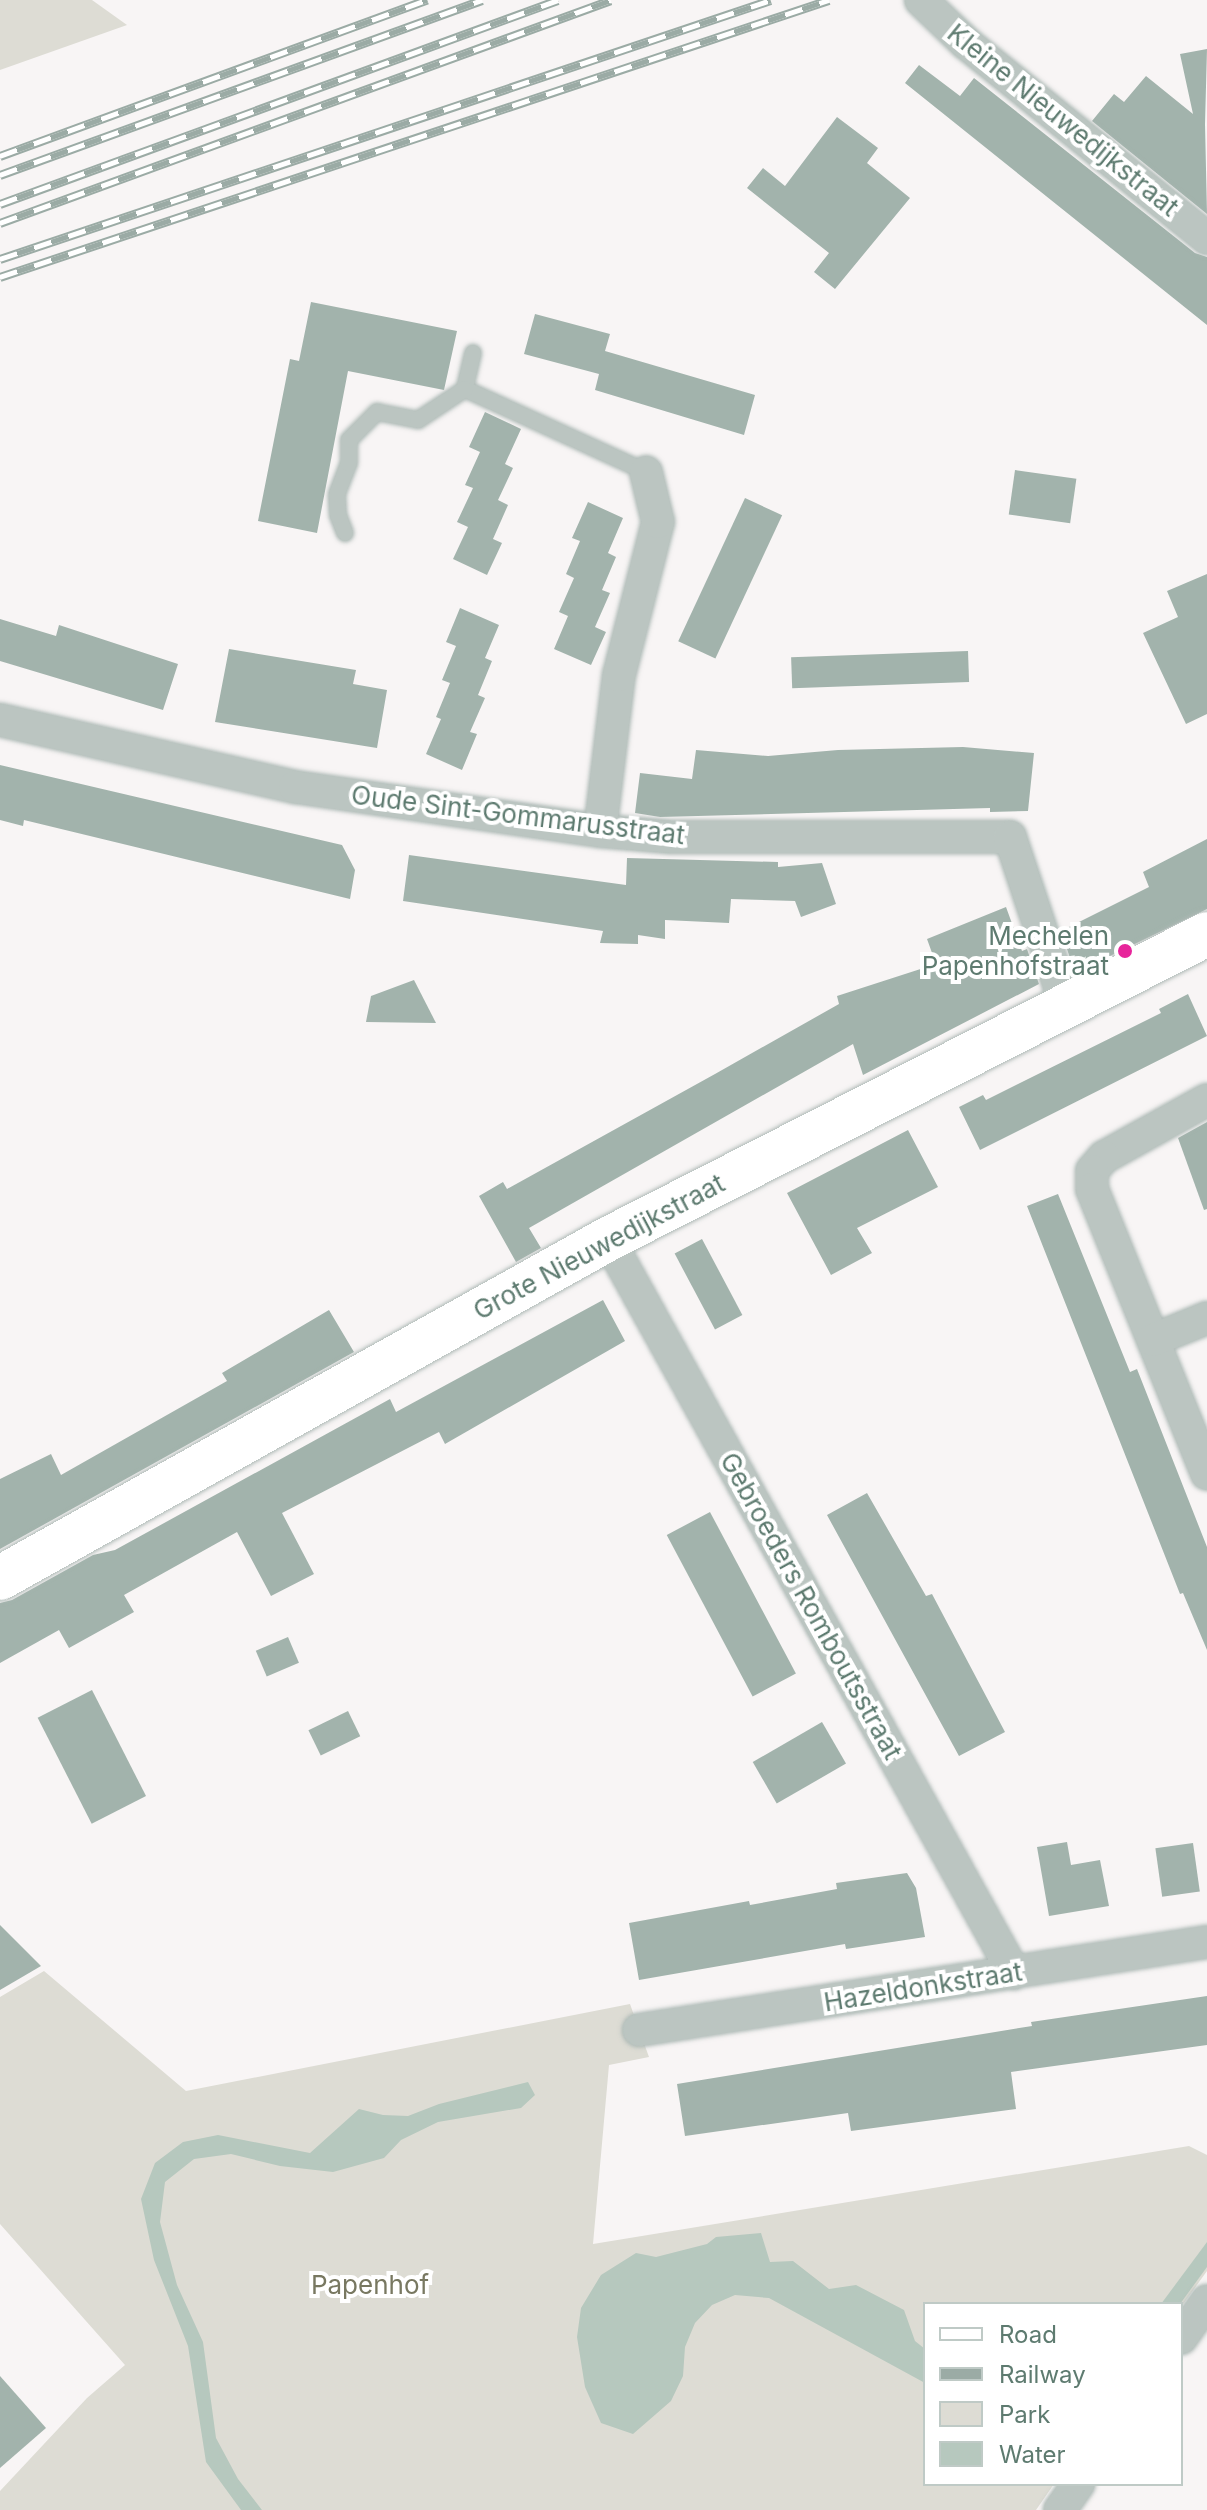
<!DOCTYPE html>
<style>
body{margin:0}
#map{position:relative;width:1207px;height:2510px;overflow:hidden;background:#f8f5f5;font-family:Inter,sans-serif}
div>[style]{position:absolute}
.green>*{inset:0;background:#dddcd4}
.water>*{inset:0;background:#b6c8be}
.building>*{inset:0;background:#a2b3ac;transform-origin:0 0}
.roads{filter:drop-shadow(0 0 2px #aebab6) drop-shadow(0 0 2px #aebab6)}
.lane>*{height:16px;margin:-8px;padding:0 8px;transform-origin:8px;border-radius:8px;background:#bbc5c1}
.street>*{height:32px;margin:-16px;padding:0 16px;transform-origin:16px;border-radius:16px;background:#bbc5c1}
.secondary>*{height:44px;margin:-22px;padding:0 22px;transform-origin:22px;border-radius:22px;background:#fff}
.rail>*{height:9px;margin-top:-4.5px;transform-origin:0;background:repeating-linear-gradient(90deg,#fff 0 18px,#9baba5 0 36px);box-sizing:border-box;border-block:2px solid #9baba5}
.dots>*{width:22px;height:22px;translate:-50% -50%;box-sizing:border-box;border:4px solid #fff;border-radius:50%}
span{translate:-50% -50%;white-space:nowrap;text-align:center;line-height:1.15;-webkit-text-stroke:8px #fff;paint-order:stroke}
.street-label{font-size:26px;color:#5e7b70}
.poi-label{font-size:26px;color:#5e7b70}
.right{translate:-100% -50%;text-align:right}
.park-label{font-size:26px;color:#787861}
.legend{position:absolute;left:923px;top:2302px;width:260px;height:184px;box-sizing:border-box;background:#fff;border:2px solid #bfcac6;margin:0;padding:10px 14px;list-style:none;font-size:24px;color:#5e7b70}
.legend li{display:flex;align-items:center;gap:16px;height:40px}
.legend b{width:40px;border:2px solid #bfcac6}
</style>
<div id="map">
<div class="green">
<i style="clip-path:polygon(0 0,92px 0,127px 25px,0 70px)"></i>
<i style="clip-path:polygon(44px 1971px,186px 2091px,630px 2004px,649px 2057px,609px 2065px,593px 2244px,1189px 2146px,1207px 2155px,1207px 2271px,1181px 2307px,1181px 2304px,925px 2304px,925px 2484px,1054px 2484px,1036px 2510px,0 2510px,0 2491px,87px 2398px,125px 2365px,0 2224px,0 1997px)"></i>
</div>
<div class="water">
<i style="clip-path:polygon(528px 2082px,535px 2095px,521px 2108px,438px 2122px,401px 2140px,384px 2158px,333px 2172px,280px 2166px,231px 2154px,194px 2159px,165px 2182px,160px 2222px,177px 2285px,203px 2342px,216px 2438px,238px 2479px,262px 2510px,241px 2510px,206px 2462px,188px 2346px,154px 2260px,141px 2199px,155px 2163px,183px 2142px,218px 2135px,310px 2153px,359px 2109px,383px 2115px,408px 2116px,439px 2104px)"></i>
<i style="clip-path:polygon(761px 2233px,770px 2262px,793px 2261px,829px 2289px,856px 2285px,904px 2310px,915px 2341px,925px 2349px,925px 2383px,769px 2298px,735px 2295px,712px 2305px,695px 2323px,685px 2347px,683px 2376px,671px 2401px,633px 2434px,601px 2423px,585px 2387px,577px 2337px,581px 2308px,601px 2275px,636px 2253px,656px 2257px,707px 2244px,716px 2237px)"></i>
<i style="clip-path:polygon(1207px 2242px,1207px 2267px,1180px 2304px,1161px 2304px)"></i>
</div>
<div class="building">
<i style="clip-path:polygon(1207px 49px,1205px 124px,1207px 214px,1092px 121px,1114px 94px,1124px 102px,1146px 76px,1193px 114px,1180px 54px)"></i>
<i style="clip-path:polygon(919px 65px,960px 96px,974px 78px,1195px 253px,1207px 257px,1207px 325px,905px 83px)"></i>
<i style="clip-path:polygon(837px 117px,878px 148px,867px 163px,910px 198px,835px 289px,814px 272px,829px 253px,747px 188px,763px 168px,785px 186px)"></i>
<i style="clip-path:polygon(311px 302px,457px 331px,444px 390px,348px 371px,317px 533px,258px 521px,290px 359px,299px 361px)"></i>
<i style="clip-path:polygon(535px 314px,610px 334px,605px 351px,755px 395px,744px 435px,595px 390px,599px 374px,524px 354px)"></i>
<i style="clip-path:polygon(485px 412px,521px 429px,505px 464px,513px 468px,498px 500px,508px 505px,493px 539px,502px 543px,487px 575px,453px 559px,468px 527px,457px 522px,473px 488px,465px 485px,480px 452px,469px 447px)"></i>
<i style="left:1015px;top:470px;width:62px;height:45px;rotate:8deg"></i>
<i style="left:745px;top:498px;width:41px;height:158px;rotate:25deg"></i>
<i style="clip-path:polygon(588px 502px,623px 518px,608px 553px,616px 557px,602px 590px,610px 593px,595px 627px,606px 632px,591px 665px,554px 649px,568px 616px,559px 612px,574px 578px,566px 574px,580px 541px,572px 538px)"></i>
<i style="clip-path:polygon(1207px 574px,1207px 714px,1186px 724px,1143px 633px,1178px 617px,1167px 591px)"></i>
<i style="clip-path:polygon(460px 608px,499px 625px,485px 658px,492px 661px,478px 695px,485px 698px,470px 732px,477px 734px,462px 770px,426px 754px,441px 719px,436px 717px,450px 683px,442px 680px,456px 646px,446px 642px)"></i>
<i style="clip-path:polygon(0 619px,56px 636px,59px 625px,178px 664px,163px 710px,0 661px)"></i>
<i style="clip-path:polygon(229px 649px,356px 670px,353px 684px,387px 690px,377px 748px,215px 722px)"></i>
<i style="left:968px;top:651px;width:31px;height:177px;rotate:88deg"></i>
<i style="clip-path:polygon(963px 747px,1034px 753px,1028px 811px,990px 812px,990px 808px,660px 817px,635px 813px,640px 773px,692px 779px,696px 750px,768px 756px,838px 750px)"></i>
<i style="clip-path:polygon(0 765px,342px 845px,355px 870px,350px 899px,24px 820px,23px 826px,0 820px)"></i>
<i style="clip-path:polygon(1207px 839px,1207px 909px,1075px 973px,1061px 931px,1149px 887px,1143px 872px)"></i>
<i style="clip-path:polygon(409px 855px,626px 885px,627px 858px,778px 862px,778px 867px,822px 863px,836px 904px,801px 917px,795px 901px,731px 899px,729px 923px,665px 920px,665px 939px,638px 935px,638px 944px,600px 943px,603px 931px,403px 901px)"></i>
<i style="clip-path:polygon(1006px 907px,1022px 951px,1027px 949px,1039px 984px,863px 1075px,853px 1044px,529px 1228px,541px 1248px,516px 1262px,479px 1196px,503px 1182px,507px 1189px,715px 1074px,839px 1004px,837px 996px,936px 964px,927px 939px)"></i>
<i style="clip-path:polygon(414px 980px,436px 1023px,366px 1022px,371px 996px)"></i>
<i style="clip-path:polygon(1188px 994px,1207px 1036px,980px 1150px,959px 1107px,983px 1095px,986px 1100px,1161px 1013px,1159px 1009px)"></i>
<i style="clip-path:polygon(1207px 1122px,1207px 1209px,1204px 1210px,1178px 1138px)"></i>
<i style="clip-path:polygon(908px 1130px,938px 1187px,857px 1228px,872px 1253px,831px 1275px,787px 1193px)"></i>
<i style="clip-path:polygon(1058px 1194px,1130px 1372px,1137px 1369px,1207px 1547px,1207px 1650px,1183px 1593px,1180px 1594px,1027px 1206px)"></i>
<i style="left:702px;top:1239px;width:86px;height:31px;rotate:62deg"></i>
<i style="clip-path:polygon(603px 1300px,625px 1341px,445px 1444px,439px 1432px,282px 1513px,314px 1574px,271px 1596px,237px 1532px,124px 1595px,134px 1612px,69px 1648px,59px 1630px,0 1663px,0 1603px,12px 1600px,93px 1555px,115px 1550px,390px 1399px,396px 1412px)"></i>
<i style="clip-path:polygon(329px 1310px,354px 1352px,0 1549px,0 1479px,51px 1454px,61px 1475px,227px 1381px,222px 1373px)"></i>
<i style="clip-path:polygon(867px 1493px,926px 1596px,932px 1594px,1005px 1732px,959px 1756px,827px 1515px)"></i>
<i style="left:710px;top:1512px;width:183px;height:49px;rotate:62deg"></i>
<i style="left:288px;top:1637px;width:28px;height:35px;rotate:67deg"></i>
<i style="left:92px;top:1690px;width:119px;height:61px;rotate:63deg"></i>
<i style="left:348px;top:1711px;width:28px;height:44px;rotate:64deg"></i>
<i style="left:822px;top:1722px;width:48px;height:80px;rotate:60deg"></i>
<i style="clip-path:polygon(1067px 1842px,1071px 1865px,1100px 1860px,1109px 1906px,1049px 1916px,1037px 1847px)"></i>
<i style="left:1193px;top:1843px;width:49px;height:38px;rotate:82deg"></i>
<i style="clip-path:polygon(907px 1873px,916px 1888px,925px 1937px,846px 1949px,845px 1944px,639px 1980px,629px 1923px,749px 1901px,750px 1905px,837px 1889px,836px 1883px)"></i>
<i style="clip-path:polygon(0 1925px,41px 1966px,0 1990px)"></i>
<i style="clip-path:polygon(1207px 1996px,1207px 2045px,1011px 2072px,1016px 2109px,851px 2131px,848px 2113px,685px 2136px,677px 2084px,1032px 2026px,1031px 2022px)"></i>
<i style="clip-path:polygon(0 2376px,46px 2428px,0 2468px)"></i>
</div>
<div class="roads">
<div class="lane">
<i style="left:473px;top:353px;width:37px;rotate:103deg"></i>
<i style="left:465px;top:389px;width:199px;rotate:24.6deg"></i>
<i style="left:345px;top:533px;width:19px;rotate:-111deg"></i>
<i style="left:338px;top:515px;width:21px;rotate:-93deg"></i>
<i style="left:337px;top:494px;width:33px;rotate:-69deg"></i>
<i style="left:349px;top:463px;width:23px;rotate:-90deg"></i>
<i style="left:349px;top:440px;width:40px;rotate:-45deg"></i>
<i style="left:377px;top:412px;width:42px;rotate:11deg"></i>
<i style="left:418px;top:420px;width:56px;rotate:-33.4deg"></i>
</div>
<div class="street">
<i style="left:921px;top:0;width:62px;rotate:43.7deg"></i>
<i style="left:966px;top:43px;width:310px;rotate:39deg"></i>
<i style="left:0;top:720px;width:303px;rotate:12.8deg"></i>
<i style="left:295px;top:787px;width:308px;rotate:8.2deg"></i>
<i style="left:600px;top:831px;width:71px;rotate:4.8deg"></i>
<i style="left:671px;top:837px;width:339px"></i>
<i style="left:1010px;top:837px;width:177px;rotate:71.6deg"></i>
<i style="left:600px;top:831px;width:157px;rotate:-83.1deg"></i>
<i style="left:619px;top:675px;width:158px;rotate:-75.7deg"></i>
<i style="left:658px;top:522px;width:51px;rotate:-103.5deg"></i>
<i style="left:1207px;top:1100px;width:118px;rotate:151deg"></i>
<i style="left:1104px;top:1157px;width:18px;rotate:131deg"></i>
<i style="left:1092px;top:1171px;width:18px;rotate:90deg"></i>
<i style="left:1092px;top:1189px;width:307px;rotate:68deg"></i>
<i style="left:608px;top:1239px;width:839px;rotate:61.05deg"></i>
<i style="left:1153px;top:1340px;width:58px;rotate:-22.2deg"></i>
<i style="left:639px;top:2030px;width:575px;rotate:-8.81deg"></i>
<i style="left:1181px;top:2338px;width:45px;rotate:-54.9deg"></i>
<i style="left:1060px;top:2510px;width:32px;rotate:-55deg"></i>
</div>
<div class="secondary">
<i style="left:0;top:1578px;width:696px;rotate:-29.14deg"></i>
<i style="left:608px;top:1239px;width:672px;rotate:-26.98deg"></i>
</div>
</div>
<div class="rail">
<i style="left:0;top:156px;width:455px;rotate:-20.1deg"></i>
<i style="left:0;top:175px;width:513px;rotate:-19.95deg"></i>
<i style="left:0;top:204px;width:594px;rotate:-20.08deg"></i>
<i style="left:0;top:223px;width:650px;rotate:-20.05deg"></i>
<i style="left:0;top:259px;width:813px;rotate:-18.57deg"></i>
<i style="left:0;top:277px;width:874px;rotate:-18.48deg"></i>
</div>
<div class="dots">
<i style="left:1125px;top:951px;background:#e7259b"></i>
</div>
<div class="street-label">
<span style="left:1063px;top:120px;rotate:39deg">Kleine Nieuwedijkstraat</span>
<span style="left:518px;top:815px;rotate:7deg">Oude Sint-Gommarusstraat</span>
<span style="left:599px;top:1247px;rotate:-28deg">Grote Nieuwedijkstraat</span>
<span style="left:811px;top:1606px;rotate:61deg">Gebroeders Romboutsstraat</span>
<span style="left:923px;top:1987px;rotate:-9deg">Hazeldonkstraat</span>
</div>
<div class="poi-label">
<span class="right" style="left:1109px;top:951px">Mechelen<br>Papenhofstraat</span>
</div>
<div class="park-label">
<span style="left:370px;top:2285px">Papenhof</span>
</div>
<ul class="legend">
<li><b style="height:10px;background:#fff"></b>Road</li>
<li><b style="height:10px;background:#9baba5"></b>Railway</li>
<li><b style="height:22px;background:#dddcd4"></b>Park</li>
<li><b style="height:22px;background:#b6c8be"></b>Water</li>
</ul>
</div>
